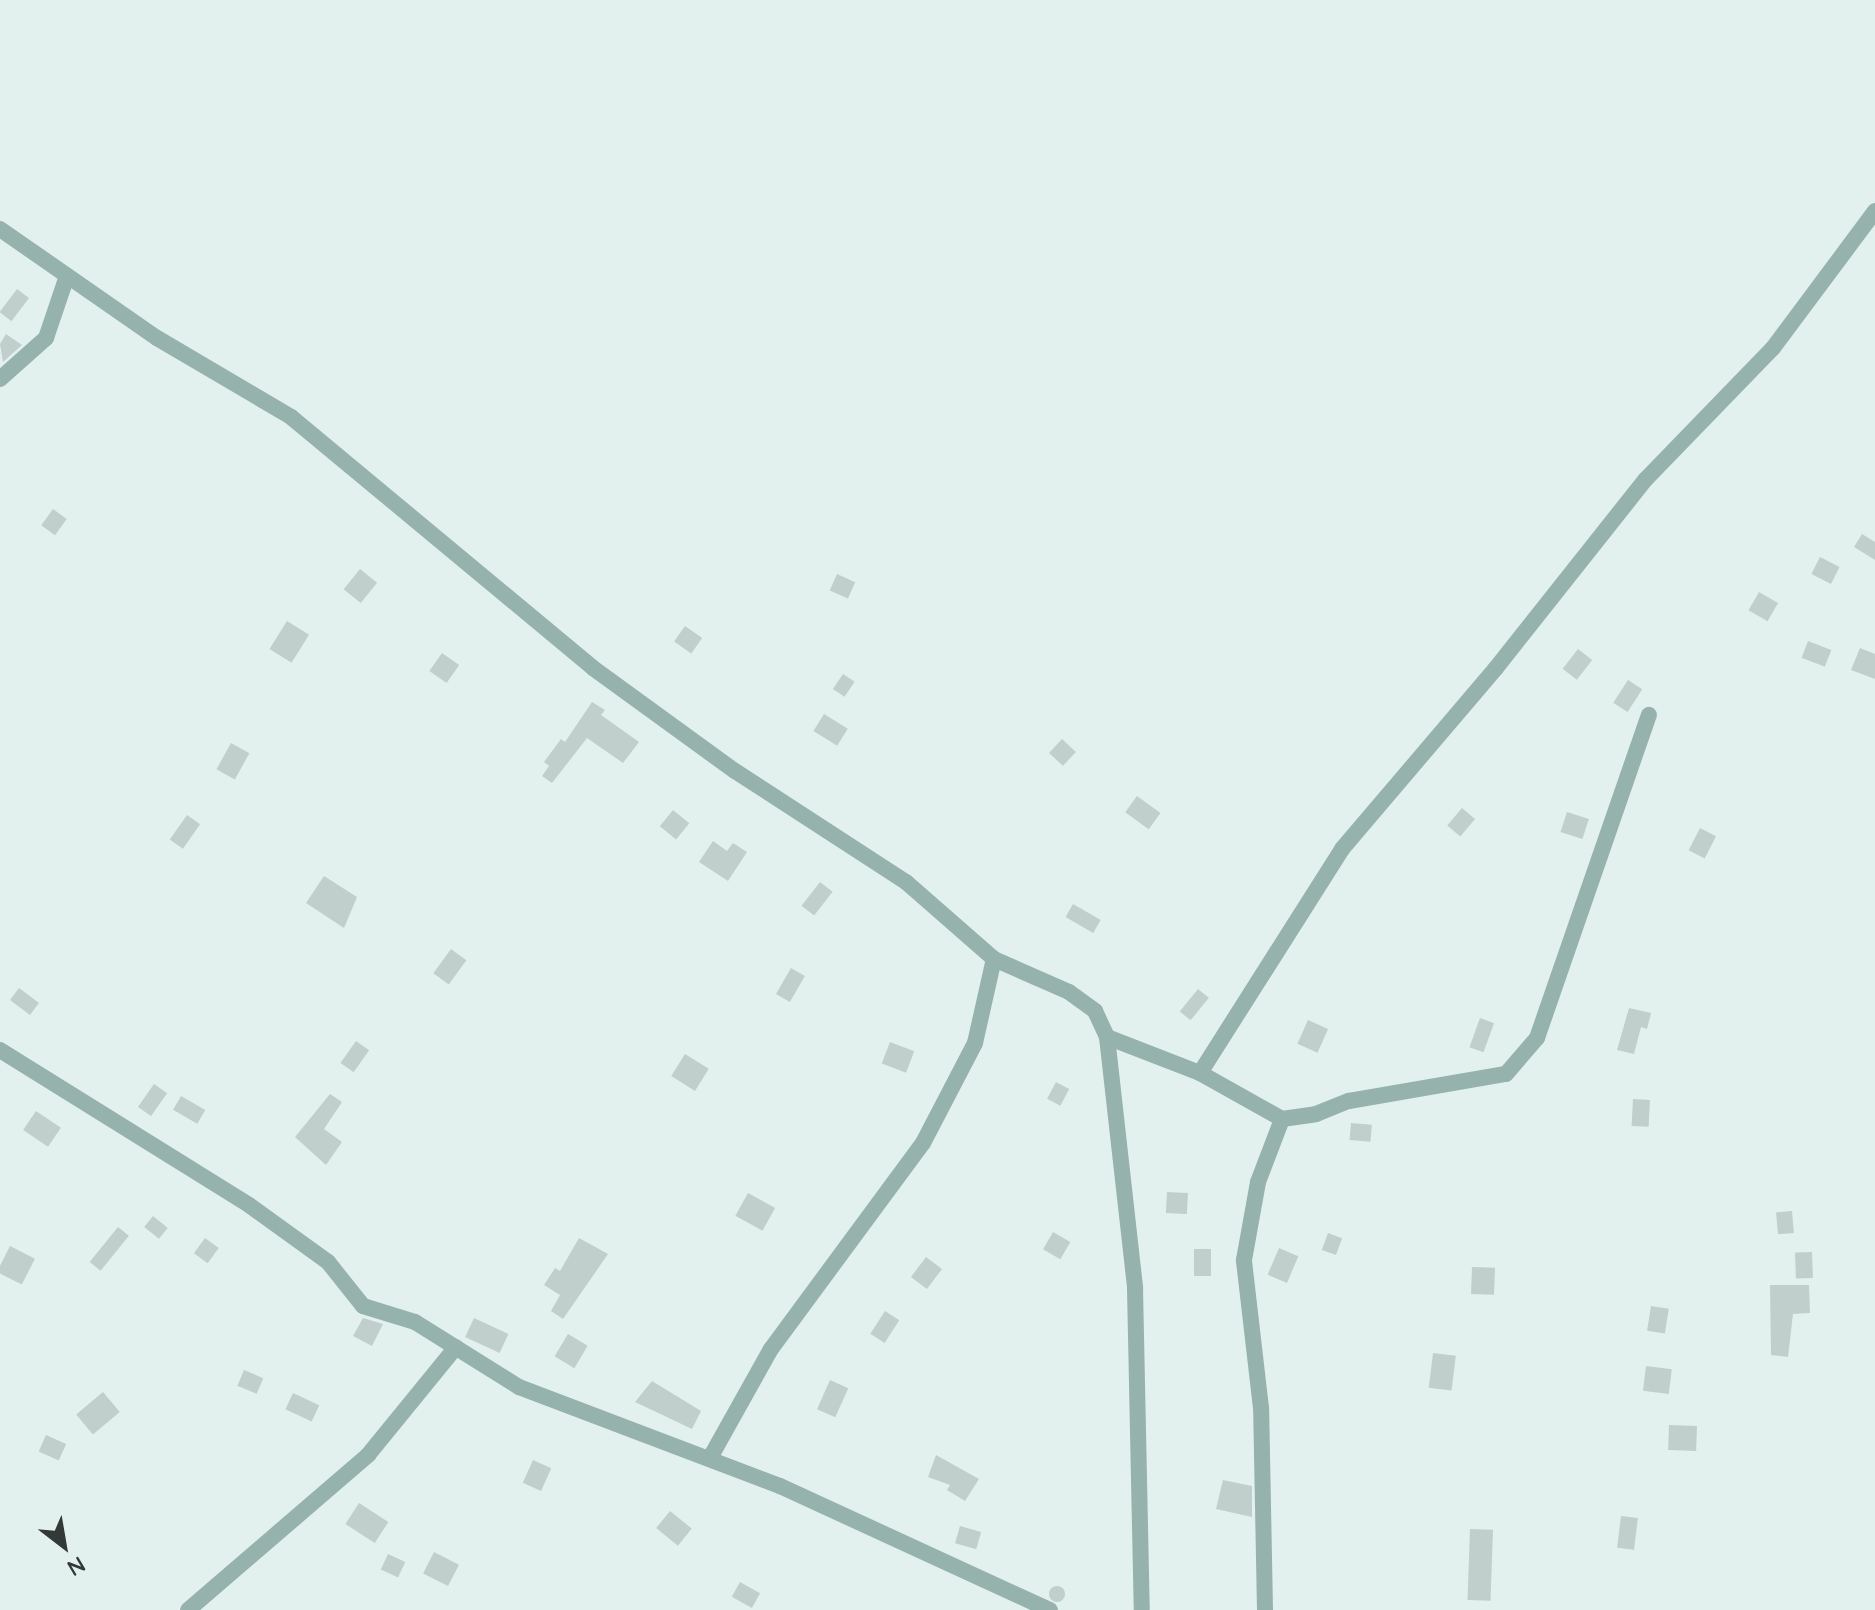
<!DOCTYPE html>
<style>
body{margin:0}
#map{position:relative;width:1875px;height:1610px;overflow:hidden;background:#e2f1ee;font-family:Quicksand,sans-serif}
div>[style]{position:absolute}
.building>*{inset:0;background:#c0cfcc;transform-origin:0 0}
.round{border-radius:50%}
.minor>*{height:16px;margin:-8px;padding:0 8px;transform-origin:8px;border-radius:8px;background:#95b2ac}
span{translate:-50% -50%;white-space:nowrap;text-align:center;line-height:1.15;-webkit-text-stroke:6px #e2f1ee;paint-order:stroke}
.north{position:absolute;left:24px;top:1506px;width:80px;height:80px;-webkit-text-stroke:6px #e2f1ee;paint-order:stroke;rotate:149deg;font-size:22px;font-weight:700;line-height:32px;text-align:center;color:#333937}
.north::after{content:'';display:block;margin:auto;width:28px;height:36px;background:#333937;clip-path:polygon(50% 0,100% 100%,50% 72%,0 100%)}
</style>
<div id="map">
<div class="building">
<i style="left:17px;top:289px;width:15px;height:29px;rotate:37deg"></i>
<i style="clip-path:polygon(6px 334px,22px 345px,3px 362px,0 344px)"></i>
<i style="left:53px;top:509px;width:17px;height:20px;rotate:36deg"></i>
<i style="clip-path:polygon(1862px 534px,1875px 542px,1875px 560px,1854px 547px)"></i>
<i style="left:1820px;top:557px;width:22px;height:19px;rotate:27deg"></i>
<i style="left:360px;top:569px;width:22px;height:26px;rotate:39deg"></i>
<i style="left:837px;top:574px;width:20px;height:18px;rotate:24deg"></i>
<i style="left:1759px;top:592px;width:22px;height:21px;rotate:30deg"></i>
<i style="left:287px;top:621px;width:26px;height:33px;rotate:32deg"></i>
<i style="left:685px;top:626px;width:21px;height:19px;rotate:35deg"></i>
<i style="left:1808px;top:641px;width:25px;height:18px;rotate:21deg"></i>
<i style="clip-path:polygon(1860px 648px,1875px 654px,1875px 679px,1851px 670px)"></i>
<i style="left:1578px;top:649px;width:18px;height:25px;rotate:38deg"></i>
<i style="left:442px;top:653px;width:21px;height:22px;rotate:35deg"></i>
<i style="left:843px;top:674px;width:14px;height:18px;rotate:34deg"></i>
<i style="left:1628px;top:680px;width:17px;height:27px;rotate:33deg"></i>
<i style="clip-path:polygon(592px 702px,605px 710px,601px 715px,639px 742px,623px 763px,587px 738px,552px 783px,542px 776px,549px 766px,544px 762px,561px 739px,565px 742px)"></i>
<i style="left:824px;top:714px;width:28px;height:20px;rotate:32deg"></i>
<i style="left:1062px;top:739px;width:19px;height:19px;rotate:43deg"></i>
<i style="left:231px;top:743px;width:21px;height:30px;rotate:29deg"></i>
<i style="left:1137px;top:796px;width:29px;height:20px;rotate:36deg"></i>
<i style="left:1462px;top:808px;width:17px;height:23px;rotate:40deg"></i>
<i style="left:673px;top:810px;width:21px;height:21px;rotate:39deg"></i>
<i style="left:1567px;top:812px;width:23px;height:21px;rotate:18deg"></i>
<i style="left:187px;top:815px;width:16px;height:30px;rotate:35deg"></i>
<i style="left:1700px;top:828px;width:18px;height:25px;rotate:27deg"></i>
<i style="clip-path:polygon(713px 841px,727px 851px,733px 843px,747px 852px,728px 881px,699px 862px)"></i>
<i style="clip-path:polygon(324px 876px,357px 897px,344px 928px,306px 903px)"></i>
<i style="left:820px;top:882px;width:16px;height:30px;rotate:38deg"></i>
<i style="left:1073px;top:904px;width:32px;height:15px;rotate:30deg"></i>
<i style="left:451px;top:949px;width:19px;height:30px;rotate:36deg"></i>
<i style="left:791px;top:968px;width:16px;height:30px;rotate:30deg"></i>
<i style="left:19px;top:988px;width:25px;height:15px;rotate:37deg"></i>
<i style="left:1198px;top:989px;width:14px;height:29px;rotate:39deg"></i>
<i style="clip-path:polygon(1629px 1008px,1651px 1013px,1647px 1029px,1641px 1027px,1634px 1054px,1617px 1050px)"></i>
<i style="left:1480px;top:1018px;width:15px;height:31px;rotate:20deg"></i>
<i style="left:1308px;top:1020px;width:22px;height:26px;rotate:24deg"></i>
<i style="left:356px;top:1041px;width:16px;height:27px;rotate:35deg"></i>
<i style="left:890px;top:1042px;width:26px;height:23px;rotate:21deg"></i>
<i style="left:685px;top:1054px;width:28px;height:26px;rotate:32deg"></i>
<i style="left:1056px;top:1082px;width:15px;height:19px;rotate:28deg"></i>
<i style="left:154px;top:1084px;width:16px;height:28px;rotate:35deg"></i>
<i style="clip-path:polygon(330px 1094px,342px 1102px,324px 1129px,342px 1142px,326px 1165px,295px 1137px)"></i>
<i style="left:181px;top:1096px;width:28px;height:16px;rotate:30deg"></i>
<i style="left:1633px;top:1099px;width:17px;height:27px;rotate:3deg"></i>
<i style="left:36px;top:1111px;width:30px;height:23px;rotate:34deg"></i>
<i style="left:1351px;top:1123px;width:21px;height:17px;rotate:5deg"></i>
<i style="left:1167px;top:1192px;width:21px;height:21px;rotate:3deg"></i>
<i style="left:748px;top:1193px;width:31px;height:26px;rotate:29deg"></i>
<i style="left:1792px;top:1211px;width:22px;height:16px;rotate:85deg"></i>
<i style="left:153px;top:1216px;width:19px;height:14px;rotate:39deg"></i>
<i style="left:118px;top:1227px;width:14px;height:45px;rotate:39deg"></i>
<i style="left:1053px;top:1232px;width:20px;height:20px;rotate:30deg"></i>
<i style="left:1328px;top:1233px;width:15px;height:18px;rotate:20deg"></i>
<i style="left:205px;top:1238px;width:17px;height:19px;rotate:36deg"></i>
<i style="clip-path:polygon(579px 1238px,608px 1254px,563px 1319px,551px 1311px,560px 1295px,544px 1285px,555px 1268px,560px 1271px)"></i>
<i style="left:10px;top:1246px;width:28px;height:29px;rotate:27deg"></i>
<i style="left:1279px;top:1248px;width:21px;height:29px;rotate:23deg"></i>
<i style="left:1194px;top:1249px;width:17px;height:27px"></i>
<i style="left:1812px;top:1252px;width:26px;height:17px;rotate:88deg"></i>
<i style="left:926px;top:1257px;width:20px;height:25px;rotate:37deg"></i>
<i style="left:1472px;top:1267px;width:23px;height:27px;rotate:2deg"></i>
<i style="clip-path:polygon(1770px 1285px,1809px 1285px,1810px 1313px,1793px 1314px,1788px 1357px,1771px 1355px)"></i>
<i style="left:1651px;top:1306px;width:18px;height:25px;rotate:9deg"></i>
<i style="left:885px;top:1311px;width:17px;height:27px;rotate:33deg"></i>
<i style="clip-path:polygon(363px 1318px,383px 1324px,372px 1346px,353px 1336px)"></i>
<i style="left:474px;top:1318px;width:38px;height:21px;rotate:25deg"></i>
<i style="left:568px;top:1334px;width:23px;height:26px;rotate:31deg"></i>
<i style="left:1433px;top:1353px;width:23px;height:35px;rotate:7deg"></i>
<i style="left:1646px;top:1366px;width:26px;height:25px;rotate:7deg"></i>
<i style="left:244px;top:1370px;width:21px;height:17px;rotate:23deg"></i>
<i style="left:830px;top:1380px;width:20px;height:32px;rotate:24deg"></i>
<i style="clip-path:polygon(652px 1381px,701px 1411px,692px 1429px,635px 1402px)"></i>
<i style="left:103px;top:1392px;width:26px;height:35px;rotate:50deg"></i>
<i style="left:293px;top:1393px;width:29px;height:18px;rotate:25deg"></i>
<i style="left:1669px;top:1425px;width:28px;height:25px;rotate:2deg"></i>
<i style="left:46px;top:1435px;width:22px;height:18px;rotate:24deg"></i>
<i style="clip-path:polygon(936px 1455px,979px 1479px,965px 1501px,947px 1490px,950px 1485px,928px 1477px)"></i>
<i style="left:533px;top:1460px;width:20px;height:25px;rotate:24deg"></i>
<i style="clip-path:polygon(1223px 1480px,1252px 1486px,1252px 1517px,1216px 1509px)"></i>
<i style="left:359px;top:1503px;width:35px;height:25px;rotate:33deg"></i>
<i style="left:670px;top:1511px;width:28px;height:22px;rotate:39deg"></i>
<i style="left:1621px;top:1516px;width:17px;height:32px;rotate:7deg"></i>
<i style="left:960px;top:1526px;width:22px;height:18px;rotate:16deg"></i>
<i style="left:1470px;top:1529px;width:23px;height:71px;rotate:2deg"></i>
<i style="left:434px;top:1552px;width:28px;height:24px;rotate:27deg"></i>
<i style="left:388px;top:1554px;width:19px;height:17px;rotate:25deg"></i>
<i style="left:740px;top:1582px;width:23px;height:17px;rotate:29deg"></i>
<i class="round" style="left:1049px;top:1586px;width:16px;height:16px"></i>
</div>
<div class="minor">
<i style="left:0;top:229px;width:191px;rotate:34.8deg"></i>
<i style="left:157px;top:338px;width:156px;rotate:30.5deg"></i>
<i style="left:291px;top:417px;width:393px;rotate:39.7deg"></i>
<i style="left:593px;top:668px;width:175px;rotate:36deg"></i>
<i style="left:735px;top:771px;width:204px;rotate:33deg"></i>
<i style="left:906px;top:882px;width:117px;rotate:41.2deg"></i>
<i style="left:994px;top:959px;width:82px;rotate:23.7deg"></i>
<i style="left:1069px;top:992px;width:32px;rotate:36deg"></i>
<i style="left:1095px;top:1011px;width:29px;rotate:65deg"></i>
<i style="left:1107px;top:1037px;width:253px;rotate:83.6deg"></i>
<i style="left:1135px;top:1288px;width:322px;rotate:88.8deg"></i>
<i style="left:0;top:379px;width:62px;rotate:-41.7deg"></i>
<i style="left:46px;top:338px;width:65px;rotate:-71.3deg"></i>
<i style="left:1107px;top:1037px;width:100px;rotate:21.2deg"></i>
<i style="left:1200px;top:1073px;width:94px;rotate:29.3deg"></i>
<i style="left:1282px;top:1119px;width:34px;rotate:-8deg"></i>
<i style="left:1316px;top:1114px;width:35px;rotate:-22deg"></i>
<i style="left:1349px;top:1101px;width:159px;rotate:-9.8deg"></i>
<i style="left:1506px;top:1074px;width:48px;rotate:-49.3deg"></i>
<i style="left:1537px;top:1038px;width:342px;rotate:-70.9deg"></i>
<i style="left:0;top:1050px;width:293px;rotate:31.9deg"></i>
<i style="left:249px;top:1205px;width:97px;rotate:35.8deg"></i>
<i style="left:328px;top:1262px;width:56px;rotate:51.5deg"></i>
<i style="left:363px;top:1306px;width:54px;rotate:17.1deg"></i>
<i style="left:415px;top:1322px;width:123px;rotate:32deg"></i>
<i style="left:519px;top:1387px;width:279px;rotate:20.8deg"></i>
<i style="left:780px;top:1486px;width:297px;rotate:24.7deg"></i>
<i style="left:1200px;top:1073px;width:265px;rotate:-57.6deg"></i>
<i style="left:1342px;top:849px;width:238px;rotate:-49.6deg"></i>
<i style="left:1496px;top:668px;width:241px;rotate:-51.6deg"></i>
<i style="left:1646px;top:479px;width:182px;rotate:-45.9deg"></i>
<i style="left:1773px;top:348px;width:171px;rotate:-53.3deg"></i>
<i style="left:710px;top:1458px;width:125px;rotate:-60.8deg"></i>
<i style="left:771px;top:1349px;width:256px;rotate:-53.6deg"></i>
<i style="left:923px;top:1143px;width:113px;rotate:-62.5deg"></i>
<i style="left:975px;top:1043px;width:86px;rotate:-77.3deg"></i>
<i style="left:188px;top:1610px;width:238px;rotate:-40.7deg"></i>
<i style="left:368px;top:1455px;width:139px;rotate:-50.8deg"></i>
<i style="left:1265px;top:1610px;width:202px;rotate:-91.1deg"></i>
<i style="left:1261px;top:1408px;width:149px;rotate:-96.6deg"></i>
<i style="left:1244px;top:1260px;width:79px;rotate:-79.8deg"></i>
<i style="left:1258px;top:1182px;width:67px;rotate:-69.1deg"></i>
</div>
<div class="north">N</div>
</div>
